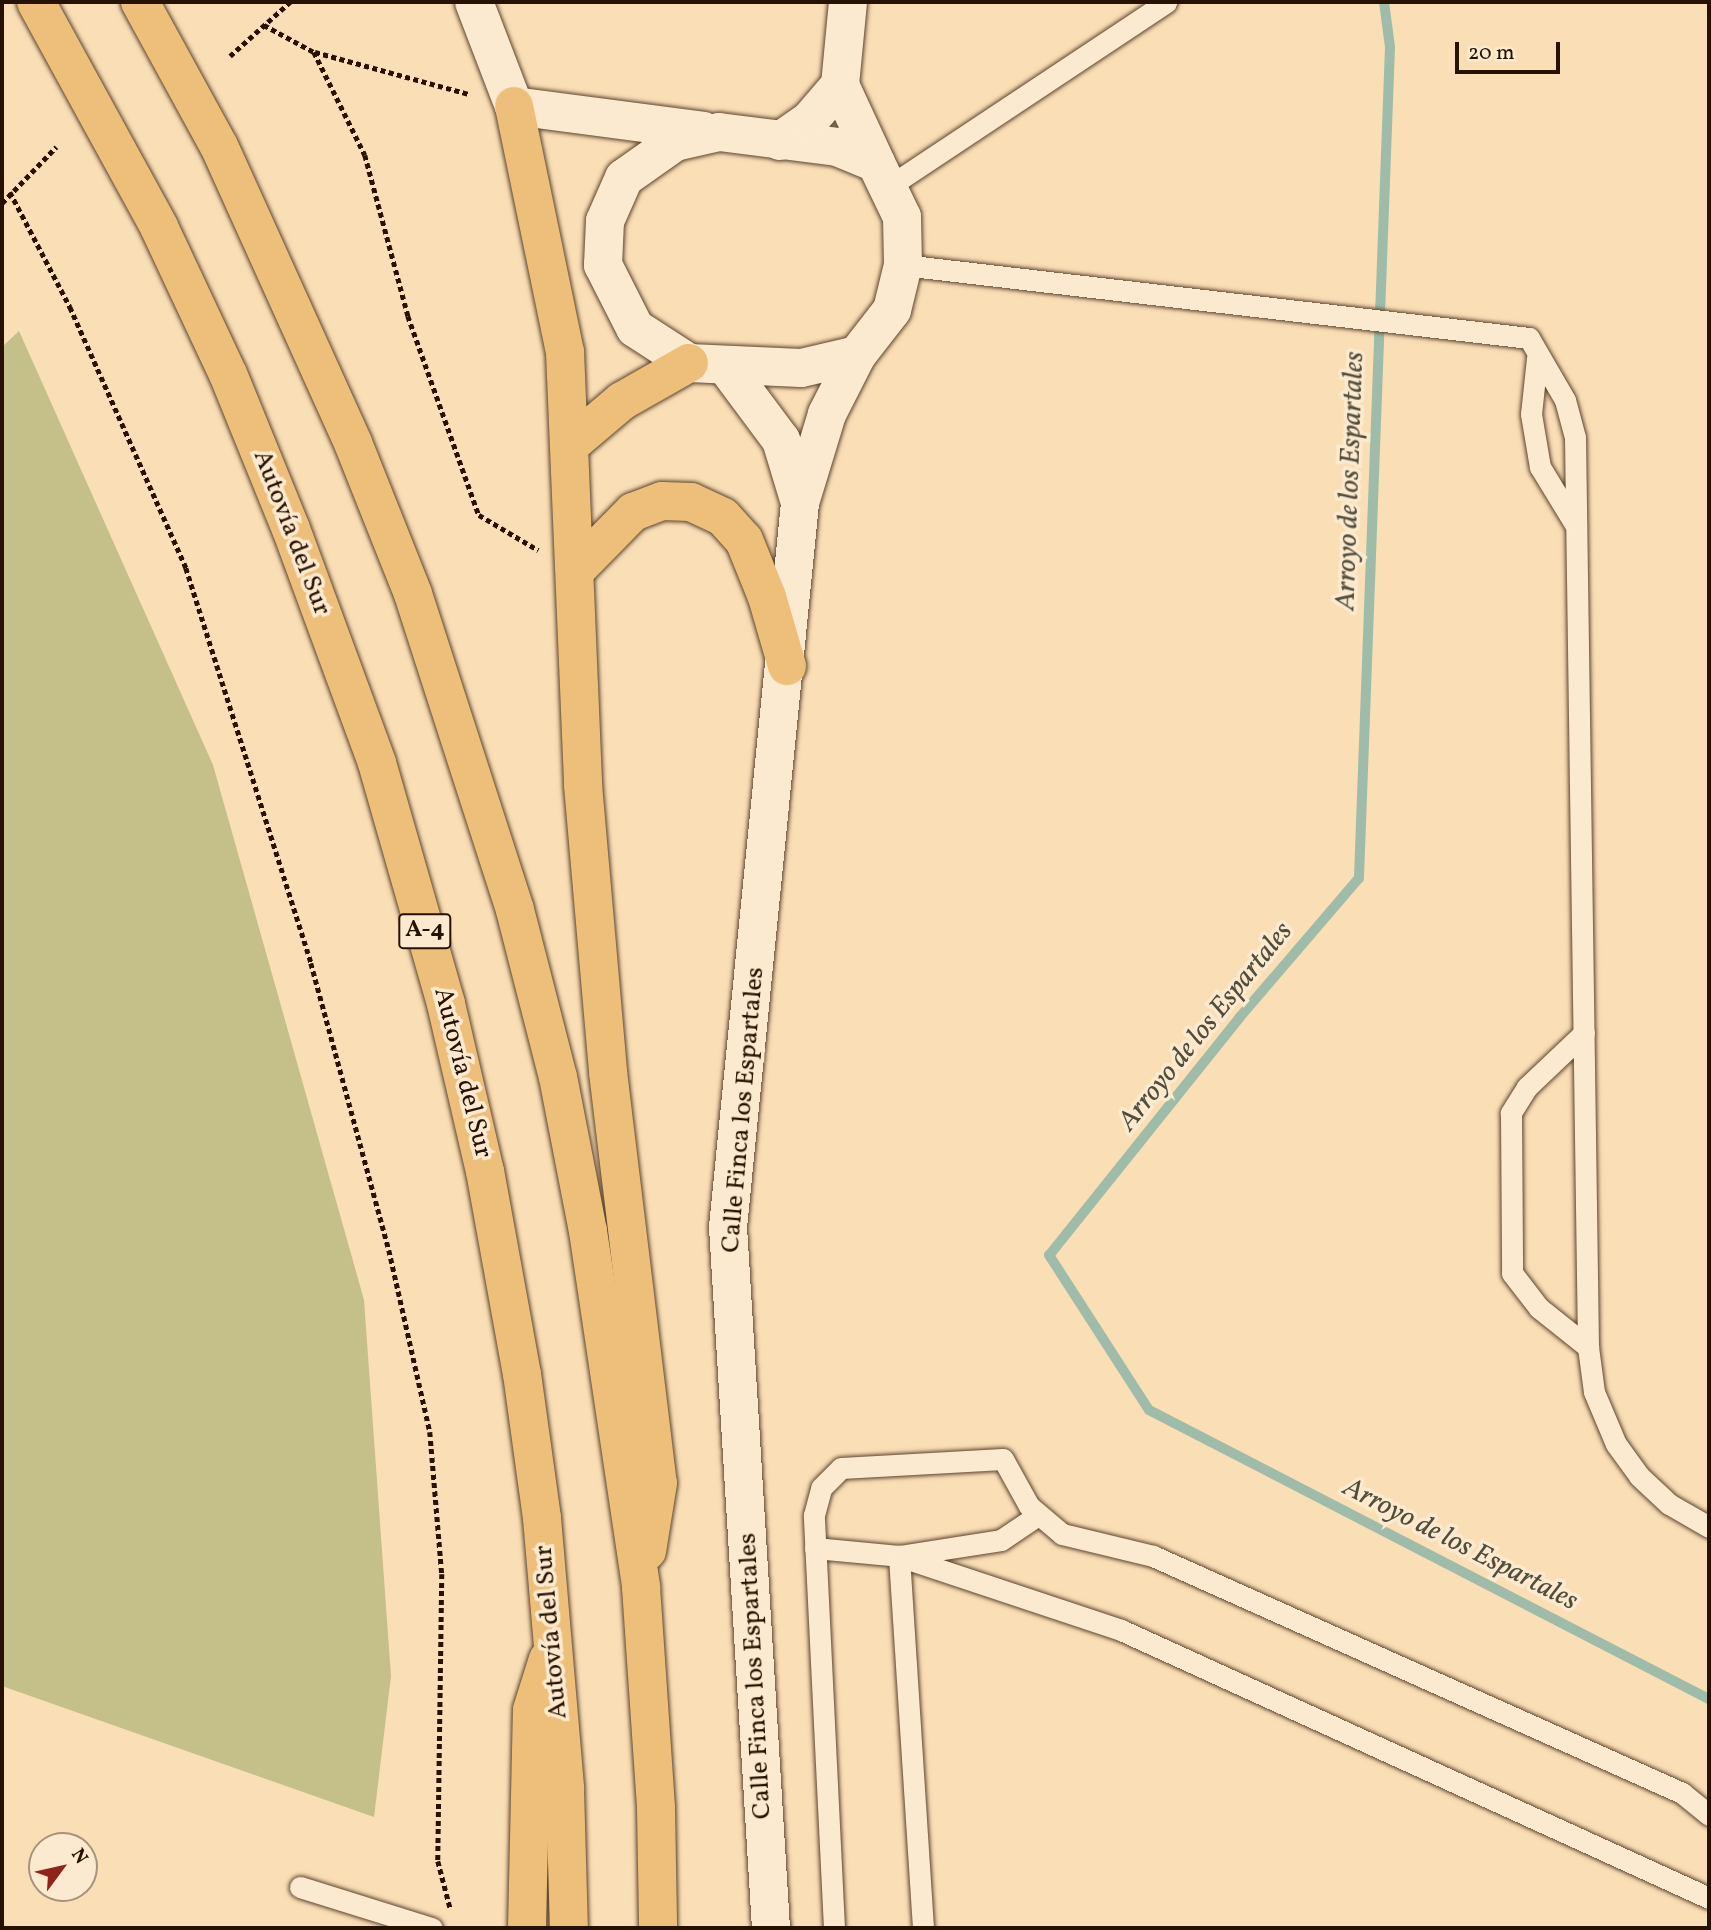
<!DOCTYPE html>
<meta charset="utf-8">
<style>
body{margin:0}
#map{position:relative;width:1711px;height:1930px;overflow:hidden;background:#fadeb6;font-family:Vollkorn,serif}
div>[style]{position:absolute}
.green>*{inset:0;background:#c5bf89}
.stream>*{height:10px;margin:-5px;padding:0 5px;transform-origin:5px;border-radius:5px;background:#9fbcaa}
.path>*{height:4.5px;margin-top:-2.25px;transform-origin:0;background:repeating-linear-gradient(90deg,#271100 0 5px,transparent 0 8.5px)}
.roads{filter:drop-shadow(0 0 2px #5c442e) drop-shadow(0 0 2px #5c442e)}
.service>*{height:21px;margin:-10.5px;padding:0 10.5px;transform-origin:10.5px;border-radius:10.5px;background:#fcead0}
.minor>*{height:38px;margin:-19px;padding:0 19px;transform-origin:19px;border-radius:19px;background:#fcead0}
.motorway>*{height:38px;margin:-19px;padding:0 19px;transform-origin:19px;border-radius:19px;background:#edbf7b}
span{translate:-50% -50%;white-space:nowrap;text-align:center;line-height:1.15;-webkit-text-stroke:7px #fcead0;paint-order:stroke}
.shield-label span{padding:2px 5px;background:#fcead0;border:2px solid;border-radius:5px;-webkit-text-stroke-width:0}
.shield-label{font-size:24px;color:#271100;font-weight:700}
.street-label{font-size:26px;color:#271100}
.water-label{font-size:28px;color:#514d3c;font-style:italic}
.frame{position:absolute;inset:0;border:4px solid #271100;pointer-events:none}
.north{position:absolute;left:28px;top:1832px;width:70px;height:70px;box-sizing:border-box;background:#fcead0;border:2px solid #a7937d;border-radius:50%;rotate:57deg;font-size:19px;font-weight:700;line-height:28px;text-align:center;color:#271100}
.north::after{content:'';display:block;margin:auto;width:24px;height:32px;background:#8f2418;clip-path:polygon(50% 0,100% 100%,50% 72%,0 100%)}
.scale{position:absolute;left:1455px;top:42px;width:105px;height:32px;box-sizing:border-box;border:4px solid #271100;border-top:0;padding-left:9px;font-size:21px;line-height:24px;white-space:nowrap;color:#271100;-webkit-text-stroke:5px #fcead0;paint-order:stroke}
</style>
<div id="map">
<div class="green">
<i style="clip-path:polygon(19px 331px,213px 765px,364px 1300px,391px 1676px,374px 1817px,2px 1686px,2px 347px)"></i>
</div>
<div class="stream">
<i style="left:1384px;top:2px;width:45px;rotate:82.4deg"></i>
<i style="left:1390px;top:47px;width:832px;rotate:92.14deg"></i>
<i style="left:1359px;top:878px;width:183px;rotate:130.6deg"></i>
<i style="left:1240px;top:1017px;width:305px;rotate:128.7deg"></i>
<i style="left:1049px;top:1255px;width:184px;rotate:57.2deg"></i>
<i style="left:1149px;top:1410px;width:630px;rotate:27.3deg"></i>
</div>
<div class="path">
<i style="left:264px;top:25px;width:57px;rotate:28.4deg"></i>
<i style="left:314px;top:52px;width:115px;rotate:63.7deg"></i>
<i style="left:365px;top:155px;width:167px;rotate:75deg"></i>
<i style="left:408px;top:316px;width:211px;rotate:70.4deg"></i>
<i style="left:479px;top:515px;width:69px;rotate:30.7deg"></i>
<i style="left:315px;top:52px;width:160px;rotate:15.3deg"></i>
<i style="left:230px;top:56px;width:81px;rotate:-42deg"></i>
<i style="left:10px;top:192px;width:130px;rotate:62.4deg"></i>
<i style="left:70px;top:307px;width:286px;rotate:66deg"></i>
<i style="left:186px;top:568px;width:414px;rotate:72.4deg"></i>
<i style="left:311px;top:963px;width:297px;rotate:74.8deg"></i>
<i style="left:389px;top:1250px;width:187px;rotate:77.3deg"></i>
<i style="left:430px;top:1432px;width:143px;rotate:85.2deg"></i>
<i style="left:442px;top:1574px;width:287px;rotate:90.8deg"></i>
<i style="left:438px;top:1861px;width:48px;rotate:75.4deg"></i>
<i style="left:2px;top:203px;width:78px;rotate:-46deg"></i>
</div>
<div class="roads">
<div class="service">
<i style="left:888px;top:187px;width:334px;rotate:-33.6deg"></i>
<i style="left:903px;top:265px;width:630px;rotate:6.65deg"></i>
<i style="left:1529px;top:338px;width:72px;rotate:59.9deg"></i>
<i style="left:1565px;top:400px;width:38px;rotate:75deg"></i>
<i style="left:1575px;top:437px;width:910px;rotate:89.18deg"></i>
<i style="left:1588px;top:1347px;width:45px;rotate:82.4deg"></i>
<i style="left:1594px;top:1392px;width:56px;rotate:67.1deg"></i>
<i style="left:1616px;top:1444px;width:39px;rotate:54deg"></i>
<i style="left:1639px;top:1476px;width:41px;rotate:43deg"></i>
<i style="left:1669px;top:1504px;width:46px;rotate:29.9deg"></i>
<i style="left:1537px;top:358px;width:56px;rotate:96.1deg"></i>
<i style="left:1531px;top:414px;width:54px;rotate:80.4deg"></i>
<i style="left:1540px;top:467px;width:69px;rotate:58.6deg"></i>
<i style="left:1584px;top:1033px;width:79px;rotate:136.5deg"></i>
<i style="left:1527px;top:1087px;width:31px;rotate:122deg"></i>
<i style="left:1511px;top:1113px;width:160px;rotate:89.6deg"></i>
<i style="left:1512px;top:1273px;width:44px;rotate:52.4deg"></i>
<i style="left:1539px;top:1308px;width:63px;rotate:38.5deg"></i>
<i style="left:815px;top:1548px;width:84px;rotate:5.4deg"></i>
<i style="left:899px;top:1556px;width:103px;rotate:-8.9deg"></i>
<i style="left:1001px;top:1540px;width:45px;rotate:-34deg"></i>
<i style="left:300px;top:1887px;width:138px;rotate:17.3deg"></i>
<i style="left:834px;top:1928px;width:413px;rotate:-92.8deg"></i>
<i style="left:814px;top:1515px;width:28px;rotate:-75deg"></i>
<i style="left:821px;top:1488px;width:28px;rotate:-45deg"></i>
<i style="left:841px;top:1468px;width:162px;rotate:-3.2deg"></i>
<i style="left:1003px;top:1459px;width:54px;rotate:61deg"></i>
<i style="left:1029px;top:1506px;width:43px;rotate:40.3deg"></i>
<i style="left:1062px;top:1534px;width:94px;rotate:13.6deg"></i>
<i style="left:1153px;top:1556px;width:580px;rotate:24.13deg"></i>
<i style="left:1682px;top:1793px;width:35px;rotate:39deg"></i>
<i style="left:923px;top:1928px;width:373px;rotate:-93.7deg"></i>
<i style="left:899px;top:1556px;width:234px;rotate:18.4deg"></i>
<i style="left:1121px;top:1630px;width:646px;rotate:24.5deg"></i>
</div>
<div class="minor">
<i style="left:474px;top:2px;width:111px;rotate:69deg"></i>
<i style="left:514px;top:106px;width:191px;rotate:7.5deg"></i>
<i style="left:840px;top:85px;width:86px;rotate:65.2deg"></i>
<i style="left:840px;top:85px;width:83px;rotate:-84.5deg"></i>
<i style="left:719px;top:132px;width:119px;rotate:7.2deg"></i>
<i style="left:837px;top:147px;width:42px;rotate:22.3deg"></i>
<i style="left:876px;top:163px;width:60px;rotate:64.3deg"></i>
<i style="left:902px;top:217px;width:48px;rotate:88.8deg"></i>
<i style="left:903px;top:265px;width:46px;rotate:103.7deg"></i>
<i style="left:892px;top:310px;width:57px;rotate:127.9deg"></i>
<i style="left:857px;top:355px;width:57px;rotate:166.9deg"></i>
<i style="left:801px;top:368px;width:112px;rotate:-177.4deg"></i>
<i style="left:689px;top:363px;width:64px;rotate:-147.1deg"></i>
<i style="left:635px;top:328px;width:71px;rotate:-116.9deg"></i>
<i style="left:603px;top:265px;width:44px;rotate:-87.4deg"></i>
<i style="left:605px;top:221px;width:47px;rotate:-66.2deg"></i>
<i style="left:624px;top:178px;width:62px;rotate:-35.2deg"></i>
<i style="left:675px;top:142px;width:45px;rotate:-12.8deg"></i>
<i style="left:780px;top:141px;width:37px;rotate:-35deg"></i>
<i style="left:810px;top:120px;width:46px;rotate:-49.4deg"></i>
<i style="left:725px;top:365px;width:94px;rotate:53.3deg"></i>
<i style="left:781px;top:440px;width:66px;rotate:73.2deg"></i>
<i style="left:771px;top:1928px;width:702px;rotate:-93.51deg"></i>
<i style="left:728px;top:1227px;width:728px;rotate:-84.32deg"></i>
<i style="left:800px;top:503px;width:93px;rotate:-73.1deg"></i>
<i style="left:827px;top:414px;width:66px;rotate:-63deg"></i>
</div>
<div class="motorway">
<i style="left:36px;top:2px;width:256px;rotate:61.3deg"></i>
<i style="left:159px;top:227px;width:162px;rotate:64.9deg"></i>
<i style="left:228px;top:374px;width:167px;rotate:67.9deg"></i>
<i style="left:291px;top:529px;width:249px;rotate:69.8deg"></i>
<i style="left:377px;top:763px;width:251px;rotate:74deg"></i>
<i style="left:446px;top:1004px;width:171px;rotate:76.9deg"></i>
<i style="left:485px;top:1171px;width:206px;rotate:79.7deg"></i>
<i style="left:522px;top:1374px;width:145px;rotate:82.1deg"></i>
<i style="left:542px;top:1518px;width:272px;rotate:85.1deg"></i>
<i style="left:565px;top:1789px;width:139px;rotate:88.4deg"></i>
<i style="left:140px;top:2px;width:164px;rotate:61.3deg"></i>
<i style="left:219px;top:146px;width:326px;rotate:65.7deg"></i>
<i style="left:353px;top:443px;width:162px;rotate:68.3deg"></i>
<i style="left:413px;top:594px;width:332px;rotate:72.1deg"></i>
<i style="left:515px;top:910px;width:172px;rotate:75.6deg"></i>
<i style="left:558px;top:1077px;width:157px;rotate:79deg"></i>
<i style="left:588px;top:1231px;width:360px;rotate:81.5deg"></i>
<i style="left:641px;top:1587px;width:222px;rotate:86.1deg"></i>
<i style="left:656px;top:1808px;width:120px;rotate:89deg"></i>
<i style="left:514px;top:106px;width:251px;rotate:78.3deg"></i>
<i style="left:565px;top:352px;width:433px;rotate:87.6deg"></i>
<i style="left:583px;top:785px;width:288px;rotate:85deg"></i>
<i style="left:608px;top:1072px;width:414px;rotate:83.1deg"></i>
<i style="left:658px;top:1483px;width:69px;rotate:99.2deg"></i>
<i style="left:570px;top:445px;width:68px;rotate:-40.2deg"></i>
<i style="left:622px;top:401px;width:77px;rotate:-29.6deg"></i>
<i style="left:575px;top:571px;width:83px;rotate:-45.5deg"></i>
<i style="left:633px;top:512px;width:31px;rotate:-21deg"></i>
<i style="left:662px;top:501px;width:29px;rotate:2deg"></i>
<i style="left:691px;top:502px;width:35px;rotate:25deg"></i>
<i style="left:723px;top:517px;width:31px;rotate:48deg"></i>
<i style="left:744px;top:540px;width:61px;rotate:68deg"></i>
<i style="left:767px;top:597px;width:72px;rotate:73.8deg"></i>
<i style="left:527px;top:1928px;width:218px;rotate:-88.7deg"></i>
<i style="left:532px;top:1710px;width:53px;rotate:-72.6deg"></i>
</div>
</div>
<div class="shield-label">
<span style="left:425px;top:931px">A-4</span>
</div>
<div class="street-label">
<span style="left:291px;top:533px;rotate:69deg">Autovía del Sur</span>
<span style="left:462px;top:1073px;rotate:76deg">Autovía del Sur</span>
<span style="left:744px;top:1110px;rotate:-85deg">Calle Finca los Espartales</span>
<span style="left:552px;top:1632px;rotate:-95deg">Autovía del Sur</span>
<span style="left:756px;top:1676px;rotate:-93deg">Calle Finca los Espartales</span>
</div>
<div class="water-label">
<span style="left:1351px;top:481px;rotate:-88deg">Arroyo de los Espartales</span>
<span style="left:1206px;top:1027px;rotate:-51deg">Arroyo de los Espartales</span>
<span style="left:1460px;top:1545px;rotate:27deg">Arroyo de los Espartales</span>
</div>
<div class="frame"></div>
<div class="north">N</div>
<div class="scale">20 m</div>
</div>
